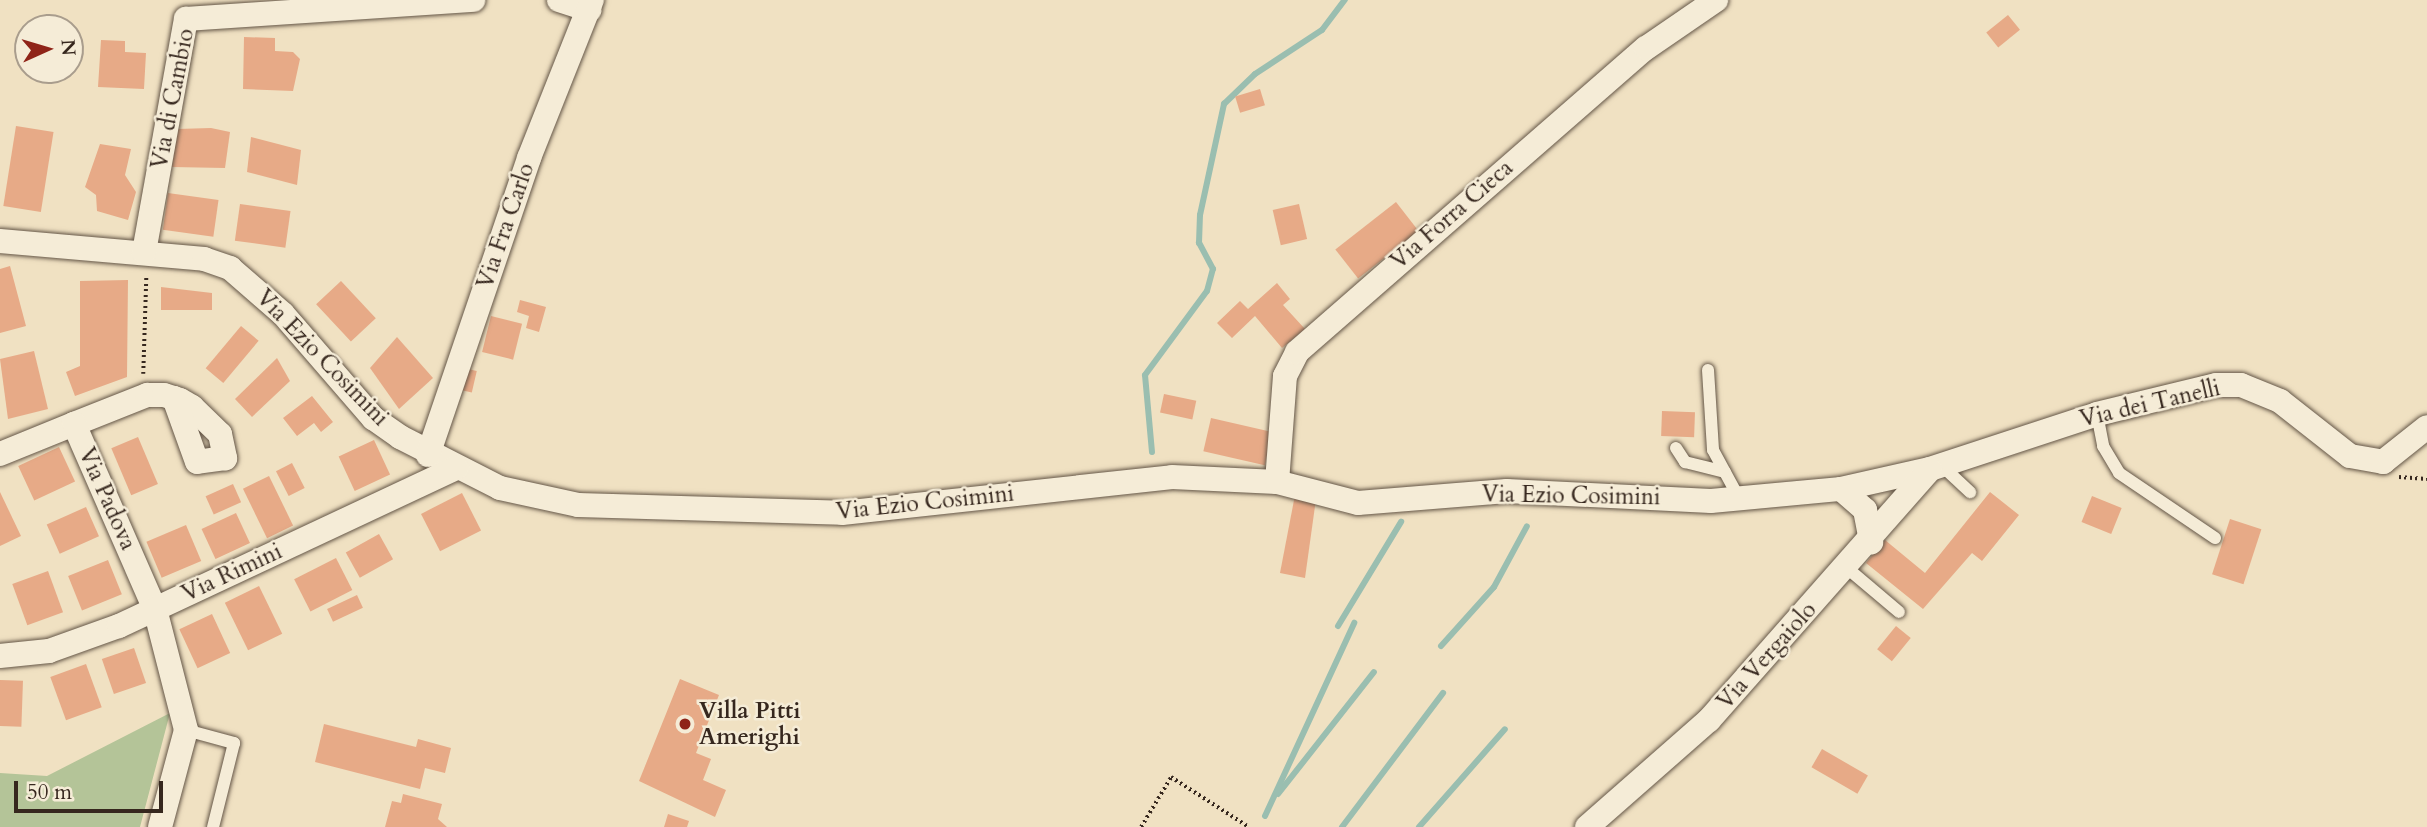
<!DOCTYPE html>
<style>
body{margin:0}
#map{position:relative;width:2427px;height:827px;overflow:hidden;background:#f0e1c2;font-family:Cardo,serif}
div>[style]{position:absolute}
.green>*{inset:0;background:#b4c498}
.stream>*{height:6px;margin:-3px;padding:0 3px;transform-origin:3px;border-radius:3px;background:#9abeb0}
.building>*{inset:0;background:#e7aa87;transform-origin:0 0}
.path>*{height:3.5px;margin-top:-1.75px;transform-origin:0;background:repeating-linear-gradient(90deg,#36271e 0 2px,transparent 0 5.5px)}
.roads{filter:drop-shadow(0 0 2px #645647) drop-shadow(0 0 2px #645647)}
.service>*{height:12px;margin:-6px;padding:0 6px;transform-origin:6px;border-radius:6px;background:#f5ecd7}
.minor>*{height:24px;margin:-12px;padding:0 12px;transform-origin:12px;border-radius:12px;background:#f5ecd7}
.dots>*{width:19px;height:19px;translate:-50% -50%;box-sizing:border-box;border:4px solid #f5ecd7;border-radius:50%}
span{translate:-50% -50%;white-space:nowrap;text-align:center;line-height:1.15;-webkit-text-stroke:5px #f5ecd7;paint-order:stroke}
.street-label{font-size:23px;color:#36271e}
.poi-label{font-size:23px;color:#36271e;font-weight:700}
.left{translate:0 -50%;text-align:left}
.north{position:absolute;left:14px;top:14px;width:70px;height:70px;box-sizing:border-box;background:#f5ecd7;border:2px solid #a99d8d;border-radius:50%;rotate:86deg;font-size:19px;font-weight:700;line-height:28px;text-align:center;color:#36271e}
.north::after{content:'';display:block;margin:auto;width:24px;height:32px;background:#8f2418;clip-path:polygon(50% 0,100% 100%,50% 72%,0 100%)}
.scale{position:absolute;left:14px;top:781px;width:149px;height:32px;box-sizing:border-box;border:4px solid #36271e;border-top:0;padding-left:9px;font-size:21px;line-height:24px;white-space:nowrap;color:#36271e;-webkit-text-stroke:5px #f5ecd7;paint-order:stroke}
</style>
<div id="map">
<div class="green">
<i style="clip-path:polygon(170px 713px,140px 827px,0 827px,0 773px,47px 776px)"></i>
</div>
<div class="stream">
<i style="left:1152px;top:452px;width:77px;rotate:-95.2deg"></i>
<i style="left:1145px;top:375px;width:104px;rotate:-53.6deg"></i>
<i style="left:1207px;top:291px;width:23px;rotate:-75deg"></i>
<i style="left:1213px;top:269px;width:30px;rotate:-118deg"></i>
<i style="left:1199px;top:243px;width:28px;rotate:-88deg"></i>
<i style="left:1200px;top:215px;width:114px;rotate:-77.8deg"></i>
<i style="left:1224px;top:104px;width:43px;rotate:-44.1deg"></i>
<i style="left:1255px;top:74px;width:80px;rotate:-33.3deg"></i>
<i style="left:1322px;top:30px;width:38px;rotate:-53deg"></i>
<i style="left:1338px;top:626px;width:122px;rotate:-58.8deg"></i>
<i style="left:1441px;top:646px;width:79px;rotate:-48.1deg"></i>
<i style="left:1494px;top:587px;width:69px;rotate:-61.6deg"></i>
<i style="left:1278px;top:794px;width:155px;rotate:-51.8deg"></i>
<i style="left:1265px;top:816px;width:213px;rotate:-65.2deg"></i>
<i style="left:1342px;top:827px;width:168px;rotate:-53deg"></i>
<i style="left:1419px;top:827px;width:130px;rotate:-48.7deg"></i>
</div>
<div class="building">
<i style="left:2008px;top:15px;width:19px;height:28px;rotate:51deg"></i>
<i style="clip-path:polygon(244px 37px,275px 38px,275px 51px,293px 52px,300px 59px,293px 91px,243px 89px)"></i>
<i style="clip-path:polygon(101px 40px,125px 41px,125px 52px,146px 53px,144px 89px,98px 87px)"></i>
<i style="left:1260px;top:89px;width:17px;height:26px;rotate:73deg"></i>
<i style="left:16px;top:126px;width:38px;height:81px;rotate:9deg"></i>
<i style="clip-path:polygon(211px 128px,230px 132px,225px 168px,172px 167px,177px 129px)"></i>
<i style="clip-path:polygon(251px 137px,301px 150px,297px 185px,247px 172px)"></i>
<i style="clip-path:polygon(100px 144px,131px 149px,125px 175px,136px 192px,128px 220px,97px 211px,96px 195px,85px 187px)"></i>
<i style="left:168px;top:193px;width:51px;height:37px;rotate:8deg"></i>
<i style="left:1396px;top:202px;width:37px;height:77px;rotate:52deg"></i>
<i style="left:240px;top:204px;width:51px;height:37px;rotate:8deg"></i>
<i style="left:1299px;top:204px;width:36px;height:27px;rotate:77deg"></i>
<i style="clip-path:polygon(10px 266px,26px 326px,0 333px,0 269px)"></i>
<i style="clip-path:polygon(128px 280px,127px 377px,75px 396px,66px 372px,80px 366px,80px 281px)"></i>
<i style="left:341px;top:281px;width:51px;height:34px;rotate:47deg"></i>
<i style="clip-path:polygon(1277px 283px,1290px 299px,1283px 305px,1305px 329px,1282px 348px,1255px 316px,1232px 338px,1217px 323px,1240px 301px,1248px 309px)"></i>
<i style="clip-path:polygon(161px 287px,212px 293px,212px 310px,161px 310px)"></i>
<i style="clip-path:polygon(520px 300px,546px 307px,539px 332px,526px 328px,529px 316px,517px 312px)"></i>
<i style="left:491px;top:316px;width:32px;height:37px;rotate:14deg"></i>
<i style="left:241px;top:326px;width:23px;height:55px;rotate:40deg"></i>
<i style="clip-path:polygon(397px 337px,433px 378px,399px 409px,370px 368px)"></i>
<i style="clip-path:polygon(34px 351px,48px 409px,8px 419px,0 359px)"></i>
<i style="clip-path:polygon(277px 358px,290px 381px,252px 417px,235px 399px)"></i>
<i style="left:468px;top:369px;width:9px;height:22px;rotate:13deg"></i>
<i style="left:1164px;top:394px;width:33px;height:19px;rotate:12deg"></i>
<i style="clip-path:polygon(312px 396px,333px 422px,321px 432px,314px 423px,297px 436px,283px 418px)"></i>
<i style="left:1662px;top:411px;width:33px;height:25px;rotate:2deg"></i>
<i style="left:1211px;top:418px;width:63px;height:34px;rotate:13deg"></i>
<i style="left:138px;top:437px;width:51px;height:29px;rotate:67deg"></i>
<i style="left:374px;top:440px;width:38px;height:39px;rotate:65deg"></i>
<i style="left:59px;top:447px;width:38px;height:45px;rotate:65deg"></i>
<i style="left:292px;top:463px;width:28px;height:18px;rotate:63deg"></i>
<i style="left:269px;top:476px;width:55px;height:29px;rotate:64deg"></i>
<i style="left:233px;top:484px;width:20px;height:30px;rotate:66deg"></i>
<i style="clip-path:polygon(0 492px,21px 536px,0 546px)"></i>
<i style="clip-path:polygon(1990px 492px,2019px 515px,1982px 561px,1972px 553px,1923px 609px,1866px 563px,1885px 540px,1925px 573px)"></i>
<i style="left:462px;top:493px;width:42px;height:46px;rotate:63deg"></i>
<i style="clip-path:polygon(1295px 495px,1316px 499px,1305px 578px,1280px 573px)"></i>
<i style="left:2092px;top:496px;width:32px;height:28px;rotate:22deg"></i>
<i style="left:86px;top:507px;width:32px;height:43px;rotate:66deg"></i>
<i style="left:236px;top:513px;width:33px;height:38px;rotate:65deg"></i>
<i style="left:2230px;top:519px;width:33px;height:58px;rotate:18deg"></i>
<i style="left:186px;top:525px;width:39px;height:43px;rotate:67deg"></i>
<i style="left:379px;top:534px;width:29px;height:38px;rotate:61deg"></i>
<i style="left:336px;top:558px;width:36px;height:47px;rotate:63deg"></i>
<i style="left:108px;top:560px;width:37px;height:43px;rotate:68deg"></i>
<i style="left:48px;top:571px;width:44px;height:38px;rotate:70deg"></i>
<i style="left:259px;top:586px;width:53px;height:38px;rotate:64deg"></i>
<i style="left:357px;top:595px;width:14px;height:33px;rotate:65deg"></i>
<i style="left:212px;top:614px;width:43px;height:36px;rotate:65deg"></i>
<i style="left:1896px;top:626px;width:19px;height:30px;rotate:39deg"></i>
<i style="left:134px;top:648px;width:37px;height:34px;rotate:71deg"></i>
<i style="left:86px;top:664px;width:46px;height:38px;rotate:70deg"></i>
<i style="clip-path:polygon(680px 679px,719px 695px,696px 753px,711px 759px,703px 780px,726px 790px,715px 817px,639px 781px)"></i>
<i style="left:0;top:680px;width:23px;height:46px;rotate:2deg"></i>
<i style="clip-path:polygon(324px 724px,416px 747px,418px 739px,451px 748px,445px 773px,425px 768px,420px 789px,315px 762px)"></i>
<i style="left:1822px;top:749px;width:53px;height:21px;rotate:30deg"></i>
<i style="clip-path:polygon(403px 794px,442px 804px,438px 819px,447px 827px,385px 827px,392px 801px,401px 803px)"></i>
<i style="clip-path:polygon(668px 814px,689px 821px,687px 827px,664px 827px)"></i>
</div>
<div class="path">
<i style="left:143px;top:374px;width:98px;rotate:-88.2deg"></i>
<i style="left:2399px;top:477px;width:28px;rotate:4deg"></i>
<i style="left:1141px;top:827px;width:58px;rotate:-59deg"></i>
<i style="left:1171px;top:777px;width:93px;rotate:32.7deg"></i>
</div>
<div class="roads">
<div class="service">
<i style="left:1708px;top:370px;width:80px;rotate:86.4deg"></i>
<i style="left:1713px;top:450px;width:55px;rotate:61.6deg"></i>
<i style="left:2097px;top:414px;width:33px;rotate:79deg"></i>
<i style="left:2103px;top:446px;width:31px;rotate:59deg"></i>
<i style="left:2119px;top:473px;width:116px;rotate:34.1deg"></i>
<i style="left:1676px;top:448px;width:17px;rotate:57deg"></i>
<i style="left:1685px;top:462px;width:41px;rotate:14deg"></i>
<i style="left:1941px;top:465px;width:40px;rotate:43deg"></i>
<i style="left:1847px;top:568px;width:68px;rotate:40.2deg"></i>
<i style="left:186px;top:730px;width:50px;rotate:15.2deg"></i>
<i style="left:234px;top:743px;width:87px;rotate:104deg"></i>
</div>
<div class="minor">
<i style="left:559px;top:0;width:32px;rotate:18deg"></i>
<i style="left:0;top:241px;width:205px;rotate:5deg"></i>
<i style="left:204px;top:259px;width:28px;rotate:19deg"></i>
<i style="left:230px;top:268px;width:70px;rotate:41deg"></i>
<i style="left:283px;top:314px;width:138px;rotate:49.1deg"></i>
<i style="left:373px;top:418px;width:33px;rotate:35deg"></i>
<i style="left:400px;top:437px;width:112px;rotate:27deg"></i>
<i style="left:500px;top:488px;width:80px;rotate:12.3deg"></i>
<i style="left:578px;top:505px;width:264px;rotate:1.7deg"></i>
<i style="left:842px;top:513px;width:332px;rotate:-6.2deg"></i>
<i style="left:1172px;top:477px;width:105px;rotate:2.7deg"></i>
<i style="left:1277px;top:482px;width:84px;rotate:14.5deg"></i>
<i style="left:1358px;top:503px;width:149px;rotate:-4.6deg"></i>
<i style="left:1507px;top:491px;width:204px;rotate:2.8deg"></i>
<i style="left:1711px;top:501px;width:131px;rotate:-5.3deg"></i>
<i style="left:1841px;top:489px;width:91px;rotate:-12.7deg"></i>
<i style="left:1930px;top:469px;width:176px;rotate:-18.2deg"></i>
<i style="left:2097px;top:414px;width:122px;rotate:-13.7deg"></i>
<i style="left:2216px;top:385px;width:25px"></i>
<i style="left:2241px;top:385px;width:42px;rotate:22.3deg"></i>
<i style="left:2280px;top:401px;width:89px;rotate:38.2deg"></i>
<i style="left:2350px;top:456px;width:34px;rotate:10deg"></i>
<i style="left:2383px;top:462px;width:56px;rotate:-38.5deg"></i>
<i style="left:144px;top:252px;width:237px;rotate:-79.8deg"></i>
<i style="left:186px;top:19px;width:288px;rotate:-3.8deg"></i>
<i style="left:74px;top:424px;width:79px;rotate:-21.7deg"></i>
<i style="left:147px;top:395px;width:17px"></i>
<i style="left:164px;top:395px;width:10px;rotate:17deg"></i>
<i style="left:174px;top:398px;width:6px;rotate:18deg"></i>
<i style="left:180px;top:400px;width:14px;rotate:30deg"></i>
<i style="left:192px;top:407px;width:39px;rotate:44deg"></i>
<i style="left:220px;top:434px;width:25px;rotate:78deg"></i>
<i style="left:225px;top:458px;width:28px;rotate:172deg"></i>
<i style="left:197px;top:462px;width:68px;rotate:-109.8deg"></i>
<i style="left:0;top:454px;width:80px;rotate:-22.1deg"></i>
<i style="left:74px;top:424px;width:202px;rotate:66.4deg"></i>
<i style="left:155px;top:609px;width:125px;rotate:75.6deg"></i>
<i style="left:186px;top:730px;width:100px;rotate:105deg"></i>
<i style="left:428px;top:455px;width:314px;rotate:-71.2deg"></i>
<i style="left:529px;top:158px;width:170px;rotate:-68.3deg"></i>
<i style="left:1277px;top:482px;width:106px;rotate:-85.7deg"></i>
<i style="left:1285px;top:376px;width:27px;rotate:-63deg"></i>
<i style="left:1297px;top:352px;width:463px;rotate:-41.1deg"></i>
<i style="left:1646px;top:48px;width:85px;rotate:-34.4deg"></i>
<i style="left:1841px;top:489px;width:32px;rotate:41deg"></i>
<i style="left:1865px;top:510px;width:33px;rotate:79deg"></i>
<i style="left:0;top:656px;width:49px;rotate:-5.8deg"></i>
<i style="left:49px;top:651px;width:74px;rotate:-19.7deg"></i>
<i style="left:119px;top:626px;width:373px;rotate:-25.1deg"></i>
<i style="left:1587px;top:827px;width:162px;rotate:-41.3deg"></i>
<i style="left:1709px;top:720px;width:334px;rotate:-48.6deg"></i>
</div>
</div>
<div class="dots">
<i style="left:685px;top:724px;background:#8f2418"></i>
</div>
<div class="street-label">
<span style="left:173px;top:99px;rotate:-79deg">Via di Cambio</span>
<span style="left:1452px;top:215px;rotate:-41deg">Via Forra Cieca</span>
<span style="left:506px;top:226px;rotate:-71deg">Via Fra Carlo</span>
<span style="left:322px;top:358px;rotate:46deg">Via Ezio Cosimini</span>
<span style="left:2150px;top:404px;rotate:-13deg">Via dei Tanelli</span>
<span style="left:1571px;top:496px;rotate:1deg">Via Ezio Cosimini</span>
<span style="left:107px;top:499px;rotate:66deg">Via Padova</span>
<span style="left:925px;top:503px;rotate:-6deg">Via Ezio Cosimini</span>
<span style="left:232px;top:573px;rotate:-25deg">Via Rimini</span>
<span style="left:1767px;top:656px;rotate:-48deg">Via Vergaiolo</span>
</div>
<div class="poi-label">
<span class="left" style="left:699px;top:724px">Villa Pitti<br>Amerighi</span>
</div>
<div class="north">N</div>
<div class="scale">50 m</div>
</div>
